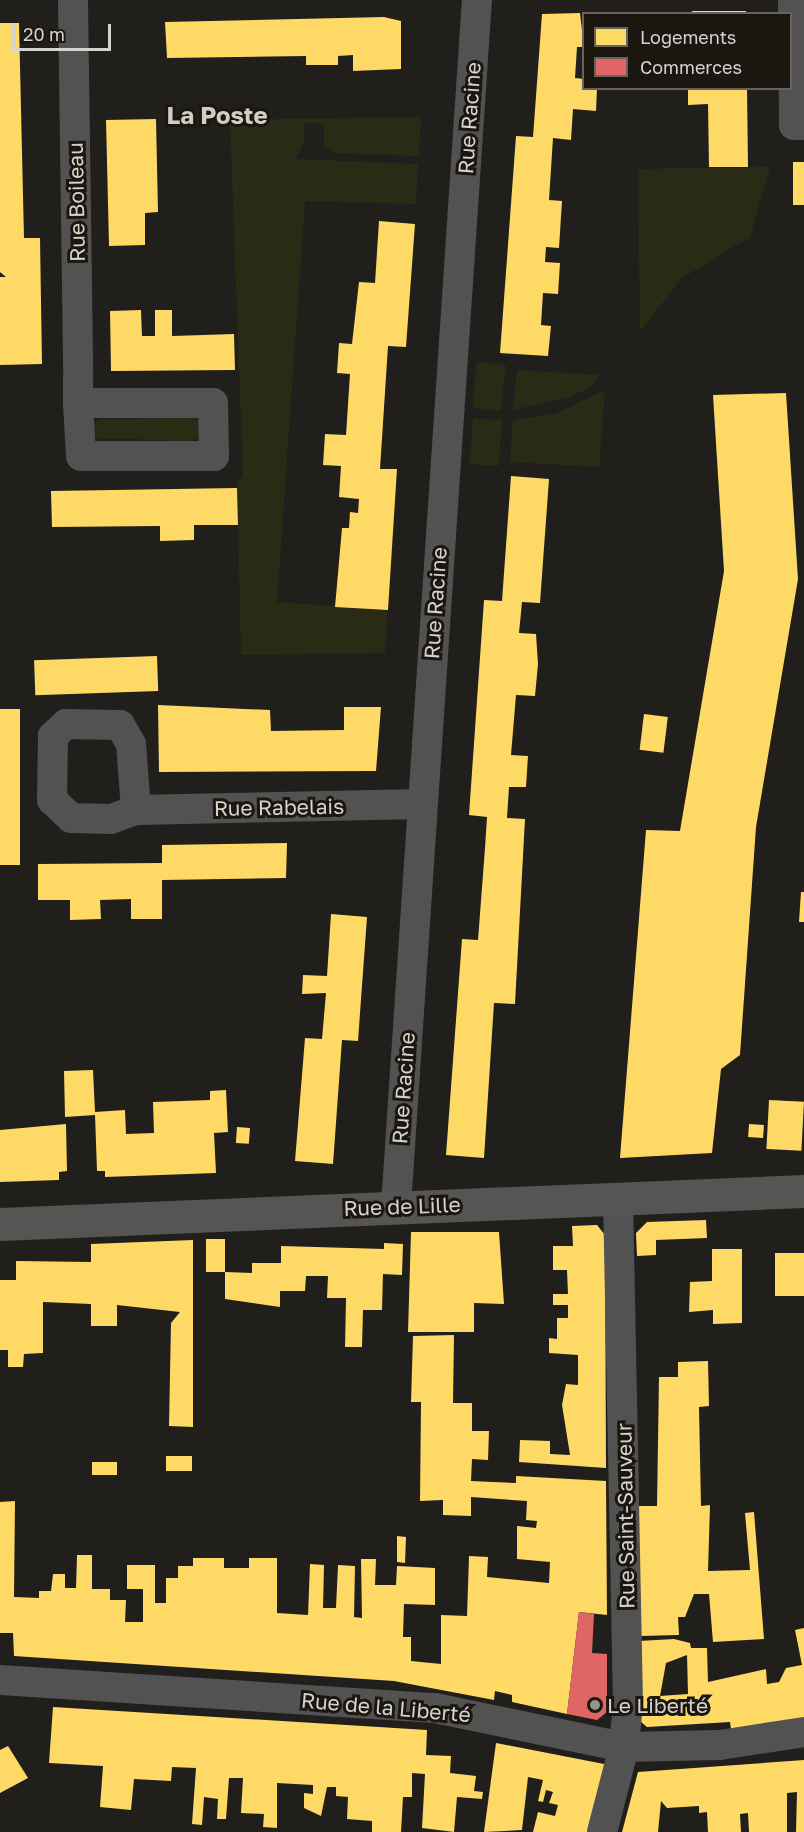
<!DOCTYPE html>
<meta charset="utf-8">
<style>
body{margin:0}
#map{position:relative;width:804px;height:1832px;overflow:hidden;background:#211f1c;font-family:"Golos Text",sans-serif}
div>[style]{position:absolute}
.green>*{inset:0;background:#2a2b15;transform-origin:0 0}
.homes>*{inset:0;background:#ffd966;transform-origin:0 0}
.shops>*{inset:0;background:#e06666}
.street>*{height:30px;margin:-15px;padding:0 15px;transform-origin:15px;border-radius:15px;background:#535252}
.secondary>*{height:33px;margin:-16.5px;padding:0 16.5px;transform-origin:16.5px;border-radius:16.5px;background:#575554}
.dots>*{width:16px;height:16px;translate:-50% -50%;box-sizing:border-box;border:3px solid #1b1610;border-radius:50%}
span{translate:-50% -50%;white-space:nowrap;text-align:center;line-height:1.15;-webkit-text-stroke:6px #1b1610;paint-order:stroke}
.street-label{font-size:21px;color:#d6d3cf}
.poi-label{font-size:21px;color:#d6d3cf}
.left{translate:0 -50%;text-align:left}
.quarter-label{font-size:24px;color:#d2ccc3;font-weight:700}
.legend{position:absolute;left:582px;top:12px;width:210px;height:78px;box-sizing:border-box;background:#1b1610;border:2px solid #66625c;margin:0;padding:8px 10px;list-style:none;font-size:18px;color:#d6d3cf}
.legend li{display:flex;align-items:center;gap:12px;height:30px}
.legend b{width:30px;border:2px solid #66625c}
.scale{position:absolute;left:12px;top:24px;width:99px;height:27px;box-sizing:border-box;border:3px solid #d6d3cf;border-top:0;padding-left:8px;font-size:18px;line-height:21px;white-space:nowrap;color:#d6d3cf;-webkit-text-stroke:4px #1b1610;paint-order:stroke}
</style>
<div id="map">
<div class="green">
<i style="clip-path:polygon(421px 117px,419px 156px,332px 153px,324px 144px,324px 123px,305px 123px,304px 143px,295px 159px,418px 164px,416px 204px,305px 201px,277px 602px,388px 610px,385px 653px,241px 655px,237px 479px,243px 478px,230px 120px)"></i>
<i style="clip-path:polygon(770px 167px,750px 237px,682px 278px,640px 331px,638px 169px)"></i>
<i style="left:477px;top:362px;width:29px;height:46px;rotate:6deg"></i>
<i style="clip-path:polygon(517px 370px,599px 375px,590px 388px,569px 397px,513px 410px)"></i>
<i style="clip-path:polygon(605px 390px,599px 467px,510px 462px,513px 420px,555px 414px)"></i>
<i style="clip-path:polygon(193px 418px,200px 421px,199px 438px,192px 441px,93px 438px,92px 424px,100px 419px)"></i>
<i style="left:473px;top:418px;width:29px;height:46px;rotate:4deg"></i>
</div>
<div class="homes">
<i style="left:692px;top:11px;width:54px;height:3px"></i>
<i style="clip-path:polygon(580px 13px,584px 47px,577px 47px,575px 78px,584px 79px,584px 88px,597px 88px,596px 111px,573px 109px,571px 140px,553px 138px,549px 200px,562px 201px,559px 248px,546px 247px,545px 262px,560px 263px,558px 294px,543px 293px,541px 325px,551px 326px,548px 356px,500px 353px,516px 136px,533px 137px,542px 14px)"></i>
<i style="clip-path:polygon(384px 17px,401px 21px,401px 69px,353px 71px,353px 55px,338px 56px,338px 65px,306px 65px,306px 56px,167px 58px,165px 22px)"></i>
<i style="clip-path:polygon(0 23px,19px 23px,24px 238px,40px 238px,42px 364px,0 365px,0 277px,6px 277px,0 272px)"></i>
<i style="clip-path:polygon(688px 88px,747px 88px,748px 167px,709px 167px,708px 104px,688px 105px)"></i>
<i style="clip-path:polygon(156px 119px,158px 212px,145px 213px,145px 245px,109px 246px,106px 120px)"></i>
<i style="left:793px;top:162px;width:11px;height:43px"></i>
<i style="clip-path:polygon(379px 221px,415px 224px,406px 347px,388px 346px,380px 469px,397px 469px,388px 610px,335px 607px,342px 528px,349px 528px,350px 512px,358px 513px,359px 499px,339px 497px,341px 466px,323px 465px,325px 434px,346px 435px,350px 374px,337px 373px,339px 343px,352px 344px,359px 282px,375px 283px)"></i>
<i style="clip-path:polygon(141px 310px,142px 336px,155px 336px,155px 310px,172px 310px,172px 336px,234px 334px,235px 370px,111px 371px,110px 311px)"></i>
<i style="clip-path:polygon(786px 393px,798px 579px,756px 827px,740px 1055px,721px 1069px,712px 1153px,620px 1158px,646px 830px,680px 831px,724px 571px,713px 395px)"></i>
<i style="clip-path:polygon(511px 476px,549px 479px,540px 603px,522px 602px,519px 633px,536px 634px,538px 664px,535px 696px,516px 695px,511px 755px,528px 756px,526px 787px,509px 787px,507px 818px,525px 819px,515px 1004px,494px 1003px,484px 1158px,446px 1155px,462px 939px,478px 940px,485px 848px,487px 817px,469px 815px,484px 600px,502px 601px)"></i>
<i style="clip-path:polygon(237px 488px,238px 525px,194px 525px,194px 540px,160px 541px,160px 526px,52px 527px,51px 491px)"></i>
<i style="left:157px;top:656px;width:35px;height:123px;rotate:88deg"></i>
<i style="clip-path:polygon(158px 705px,270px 710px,271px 731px,344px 730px,344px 707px,381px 707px,376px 771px,159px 772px)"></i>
<i style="left:0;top:709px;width:20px;height:156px"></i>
<i style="left:644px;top:714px;width:24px;height:36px;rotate:7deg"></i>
<i style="clip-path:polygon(287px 843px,286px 878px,162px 880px,162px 919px,131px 919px,131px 899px,100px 900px,101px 919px,70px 920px,70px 900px,38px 900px,38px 864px,162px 863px,162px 845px)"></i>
<i style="clip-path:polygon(801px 892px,804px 892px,804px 922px,799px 922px)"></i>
<i style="clip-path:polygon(331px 914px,367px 917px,358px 1041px,342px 1040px,333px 1164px,295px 1161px,305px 1038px,322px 1039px,326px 993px,302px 994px,303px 975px,327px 976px)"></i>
<i style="clip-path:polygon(93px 1070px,95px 1112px,125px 1110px,126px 1134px,154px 1133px,153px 1102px,210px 1100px,210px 1091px,226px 1090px,228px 1132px,214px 1133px,216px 1173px,105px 1177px,105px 1171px,97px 1171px,95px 1115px,65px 1117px,64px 1071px)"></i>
<i style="left:769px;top:1100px;width:35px;height:49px;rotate:3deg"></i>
<i style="clip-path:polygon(66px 1124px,67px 1171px,59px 1172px,59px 1180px,0 1182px,0 1130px)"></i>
<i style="left:749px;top:1124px;width:15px;height:13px;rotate:4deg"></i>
<i style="left:237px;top:1127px;width:13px;height:16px;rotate:4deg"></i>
<i style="clip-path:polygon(706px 1220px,707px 1238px,656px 1240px,656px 1255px,637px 1256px,636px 1233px,647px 1222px)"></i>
<i style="clip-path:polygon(597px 1225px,605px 1235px,606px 1468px,519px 1462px,520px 1440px,550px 1441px,550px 1454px,570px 1455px,562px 1405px,566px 1384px,578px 1385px,578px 1355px,549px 1353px,549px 1338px,557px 1339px,557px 1318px,568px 1318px,568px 1305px,553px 1305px,553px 1294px,568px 1294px,567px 1270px,553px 1270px,553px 1246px,573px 1246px,572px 1226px)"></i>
<i style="clip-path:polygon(411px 1232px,499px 1232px,504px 1304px,474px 1303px,474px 1332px,408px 1332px)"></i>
<i style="left:225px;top:1239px;width:33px;height:19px;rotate:90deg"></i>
<i style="clip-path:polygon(193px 1240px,193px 1427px,169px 1426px,171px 1323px,180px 1312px,117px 1305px,117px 1326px,91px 1326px,91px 1304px,43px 1302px,43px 1353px,24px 1354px,23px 1367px,8px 1367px,8px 1350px,0 1350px,0 1280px,16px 1280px,16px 1261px,91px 1262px,91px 1244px)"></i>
<i style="clip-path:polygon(384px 1243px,403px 1244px,402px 1275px,383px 1274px,382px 1310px,363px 1310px,362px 1347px,345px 1347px,346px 1298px,327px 1298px,328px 1276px,306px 1276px,305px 1291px,280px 1291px,280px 1307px,225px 1299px,225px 1272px,252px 1273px,252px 1263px,281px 1263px,281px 1246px,384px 1249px)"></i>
<i style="clip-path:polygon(712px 1249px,742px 1249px,742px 1323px,713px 1324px,713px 1310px,689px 1312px,690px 1282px,712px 1281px)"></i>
<i style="left:775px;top:1253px;width:29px;height:43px"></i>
<i style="clip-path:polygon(454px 1335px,453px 1403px,472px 1403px,472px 1431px,489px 1431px,488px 1460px,472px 1459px,471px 1481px,516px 1483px,516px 1476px,606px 1481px,607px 1615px,579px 1612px,567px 1714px,512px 1702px,512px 1695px,495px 1691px,494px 1700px,394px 1681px,14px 1656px,13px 1633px,0 1633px,0 1502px,15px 1501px,14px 1597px,39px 1598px,39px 1591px,51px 1591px,53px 1574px,65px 1574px,65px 1588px,76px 1588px,77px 1555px,92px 1555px,92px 1589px,110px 1589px,110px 1600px,126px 1600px,125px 1622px,143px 1622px,143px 1589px,127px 1589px,127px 1565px,155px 1565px,155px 1603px,166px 1603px,166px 1578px,178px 1578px,178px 1566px,193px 1566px,193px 1558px,224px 1558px,224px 1568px,249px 1568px,249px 1558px,277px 1558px,277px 1613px,308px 1615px,310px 1564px,324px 1565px,323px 1608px,336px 1608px,338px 1565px,355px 1566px,354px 1617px,362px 1618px,361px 1559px,376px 1559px,375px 1585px,396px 1585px,397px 1566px,435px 1568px,435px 1605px,404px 1604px,403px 1637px,411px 1637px,411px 1661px,441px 1664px,441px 1615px,467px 1616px,469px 1556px,488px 1557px,487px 1577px,549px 1583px,550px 1562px,517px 1559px,517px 1526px,536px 1528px,537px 1521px,526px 1520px,527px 1501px,471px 1497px,471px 1516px,443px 1515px,443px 1500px,420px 1501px,421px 1402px,411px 1402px,413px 1336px)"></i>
<i style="clip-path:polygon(708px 1361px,709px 1406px,699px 1407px,701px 1506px,710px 1505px,708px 1571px,750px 1570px,745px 1513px,754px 1512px,764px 1639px,713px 1642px,709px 1594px,694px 1594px,685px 1617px,678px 1617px,679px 1635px,640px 1636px,638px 1506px,657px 1506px,659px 1377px,678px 1377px,678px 1362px)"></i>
<i style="left:166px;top:1456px;width:26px;height:15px"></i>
<i style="left:92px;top:1462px;width:25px;height:13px"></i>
<i style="clip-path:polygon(397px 1536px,406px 1537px,405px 1563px,397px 1562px)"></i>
<i style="clip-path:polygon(evenodd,804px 1628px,804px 1719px,731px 1729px,730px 1722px,647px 1727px,640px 1721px,639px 1641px,674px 1639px,690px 1643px,691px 1648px,707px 1648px,708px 1682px,766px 1669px,767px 1684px,779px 1682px,786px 1668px,802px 1665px,795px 1630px,804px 1628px,687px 1655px,688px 1694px,660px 1696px,666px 1663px,687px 1655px)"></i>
<i style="clip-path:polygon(53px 1707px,427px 1730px,426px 1755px,451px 1756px,450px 1773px,476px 1776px,474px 1791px,483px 1792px,482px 1799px,457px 1797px,454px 1832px,422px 1828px,425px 1774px,412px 1773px,412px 1797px,403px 1797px,401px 1832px,372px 1832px,372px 1821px,347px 1819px,348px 1797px,336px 1796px,336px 1787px,327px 1787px,321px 1816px,304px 1808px,304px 1793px,313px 1794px,313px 1785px,277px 1783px,277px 1828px,263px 1827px,264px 1814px,241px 1813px,243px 1778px,229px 1778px,226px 1819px,217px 1819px,218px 1799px,204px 1797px,202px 1825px,192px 1824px,196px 1768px,172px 1767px,171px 1781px,134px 1779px,131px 1810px,100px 1807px,103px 1766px,49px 1763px)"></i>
<i style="clip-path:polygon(496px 1743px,604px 1764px,609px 1770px,589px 1832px,533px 1832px,538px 1812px,555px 1816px,558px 1805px,549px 1803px,553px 1792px,546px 1790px,543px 1802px,538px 1801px,543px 1780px,528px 1777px,522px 1830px,484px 1832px)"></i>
<i style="clip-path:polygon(8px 1746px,28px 1778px,0 1793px,0 1750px)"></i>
<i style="clip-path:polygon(804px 1760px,804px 1832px,796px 1832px,797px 1792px,787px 1793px,787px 1832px,749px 1832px,748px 1813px,740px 1814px,741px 1832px,708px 1832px,707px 1812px,699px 1813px,699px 1806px,667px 1808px,661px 1801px,658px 1832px,622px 1832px,638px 1772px)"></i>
</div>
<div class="shops">
<i style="clip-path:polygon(579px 1612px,594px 1614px,592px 1653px,607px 1654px,607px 1712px,597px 1720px,567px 1714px)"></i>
</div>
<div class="street">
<i style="left:73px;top:0;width:379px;rotate:89.2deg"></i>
<i style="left:78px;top:379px;width:24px;rotate:90deg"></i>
<i style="left:78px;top:403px;width:53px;rotate:86.8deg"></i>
<i style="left:81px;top:456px;width:133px"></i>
<i style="left:214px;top:456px;width:53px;rotate:-91.1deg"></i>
<i style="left:213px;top:403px;width:135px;rotate:180deg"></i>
<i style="left:793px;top:0;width:125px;rotate:89.5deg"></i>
<i style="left:794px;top:125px;width:10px"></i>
<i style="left:136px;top:810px;width:66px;rotate:-94.3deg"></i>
<i style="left:131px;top:744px;width:22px;rotate:-120deg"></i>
<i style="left:120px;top:725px;width:54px;rotate:-178.9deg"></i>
<i style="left:66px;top:724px;width:18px;rotate:137deg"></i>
<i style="left:53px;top:736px;width:64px;rotate:90.9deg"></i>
<i style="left:52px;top:800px;width:26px;rotate:43deg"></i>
<i style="left:71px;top:818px;width:40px;rotate:1.4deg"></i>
<i style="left:111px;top:819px;width:27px;rotate:-20deg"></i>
<i style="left:136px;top:810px;width:285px;rotate:-1.2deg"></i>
<i style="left:396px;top:1206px;width:1209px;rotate:-86.16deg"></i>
<i style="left:0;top:1680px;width:436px;rotate:3.7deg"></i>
<i style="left:435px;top:1708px;width:193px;rotate:11.7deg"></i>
<i style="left:624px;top:1747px;width:96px;rotate:-1.2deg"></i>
<i style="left:720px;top:1745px;width:85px;rotate:-8.8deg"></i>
<i style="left:602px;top:1832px;width:88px;rotate:-75.5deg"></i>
<i style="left:624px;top:1747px;width:43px;rotate:-84.7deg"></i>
<i style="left:628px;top:1704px;width:506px;rotate:-91.13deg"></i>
</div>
<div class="secondary">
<i style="left:0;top:1224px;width:805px;rotate:-2.35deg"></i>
</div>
<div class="dots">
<i style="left:595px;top:1705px;background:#979490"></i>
</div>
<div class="street-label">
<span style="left:469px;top:118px;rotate:-86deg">Rue Racine</span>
<span style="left:76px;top:202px;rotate:-91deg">Rue Boileau</span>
<span style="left:435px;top:603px;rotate:-86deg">Rue Racine</span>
<span style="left:279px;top:807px;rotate:-1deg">Rue Rabelais</span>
<span style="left:403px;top:1088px;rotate:-86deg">Rue Racine</span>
<span style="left:402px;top:1206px;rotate:-2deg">Rue de Lille</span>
<span style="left:625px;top:1516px;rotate:-91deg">Rue Saint-Sauveur</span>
<span style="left:386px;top:1707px;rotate:5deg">Rue de la Liberté</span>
</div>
<div class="poi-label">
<span class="left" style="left:607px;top:1705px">Le Liberté</span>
</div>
<div class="quarter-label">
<span style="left:217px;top:115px">La Poste</span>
</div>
<ul class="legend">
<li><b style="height:16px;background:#ffd966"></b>Logements</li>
<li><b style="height:16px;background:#e06666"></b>Commerces</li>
</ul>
<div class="scale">20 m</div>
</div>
